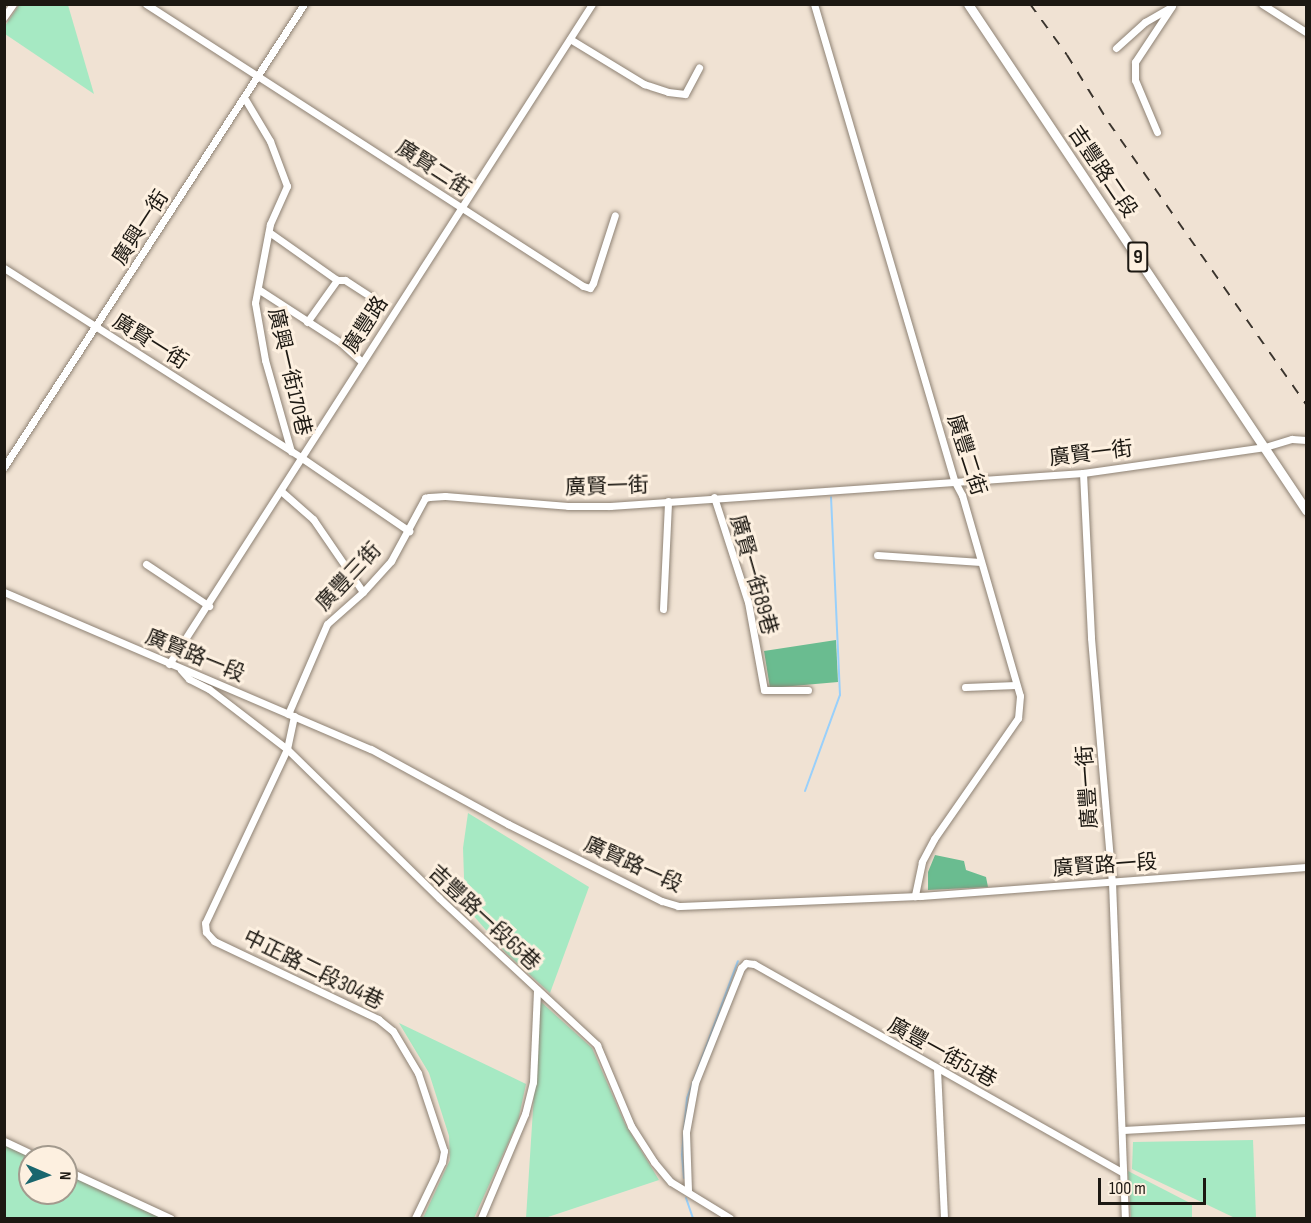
<!DOCTYPE html>
<meta charset="utf-8">
<style>
body{margin:0}
#map{position:relative;width:1311px;height:1223px;overflow:hidden;background:#f0e2d3;font-family:"Sofia Sans Condensed","Noto Sans TC",sans-serif}
div>[style]{position:absolute}
.green>*{inset:0;background:#a6e9c3}
.forest>*{inset:0;background:#6abc90}
.stream>*{height:2px;margin:-1px;padding:0 1px;transform-origin:1px;border-radius:1px;background:#99d0fb}
.roads{filter:drop-shadow(0 0 2px #8e8274) drop-shadow(0 0 2px #8e8274)}
.minor>*{height:7px;margin:-3.5px;padding:0 3.5px;transform-origin:3.5px;border-radius:3.5px;background:#fff}
.major>*{height:9px;margin:-4.5px;padding:0 4.5px;transform-origin:4.5px;border-radius:4.5px;background:#fff}
.rail>*{height:2px;margin-top:-1px;transform-origin:0;background:repeating-linear-gradient(90deg,#3a342d 0 10px,transparent 0 20px)}
span{translate:-50% -50%;white-space:nowrap;text-align:center;line-height:1.15;-webkit-text-stroke:6px #fdf0e0;paint-order:stroke}
.shield-label span{padding:2px 4px;background:#fdf0e0;border:2px solid;border-radius:4px;-webkit-text-stroke-width:0}
.shield-label{font-size:20px;color:#1c1812;font-weight:700}
.street-label{font-size:21px;color:#1c1812}
.frame{position:absolute;inset:0;border:6px solid #1c1812;pointer-events:none}
.north{position:absolute;left:18px;top:1145px;width:60px;height:60px;box-sizing:border-box;background:#fdf0e0;border:2px solid #a39a8e;border-radius:50%;rotate:92deg;font-size:16px;font-weight:700;line-height:24px;text-align:center;color:#1c1812}
.north::after{content:'';display:block;margin:auto;width:21px;height:27px;background:#19666e;clip-path:polygon(50% 0,100% 100%,50% 72%,0 100%)}
.scale{position:absolute;left:1098px;top:1178px;width:108px;height:27px;box-sizing:border-box;border:3px solid #1c1812;border-top:0;padding-left:8px;font-size:18px;line-height:21px;white-space:nowrap;color:#1c1812;-webkit-text-stroke:4px #fdf0e0;paint-order:stroke}
</style>
<div id="map">
<div class="green">
<i style="clip-path:polygon(19px 5px,68px 5px,94px 94px,5px 34px,5px 26px)"></i>
<i style="clip-path:polygon(468px 813px,589px 887px,550px 993px,506px 953px,465px 906px,463px 848px)"></i>
<i style="clip-path:polygon(540px 1001px,592px 1048px,625px 1124px,659px 1180px,545px 1218px,526px 1218px)"></i>
<i style="clip-path:polygon(399px 1023px,526px 1084px,518px 1121px,474px 1218px,423px 1218px,450px 1160px,449px 1136px,429px 1073px)"></i>
<i style="clip-path:polygon(1253px 1140px,1256px 1218px,1235px 1218px,1132px 1169px,1133px 1142px)"></i>
<i style="clip-path:polygon(5px 1145px,30px 1157px,30px 1193px,66px 1193px,66px 1174px,163px 1218px,5px 1218px)"></i>
<i style="clip-path:polygon(1128px 1171px,1192px 1204px,1192px 1218px,1131px 1218px)"></i>
</div>
<div class="forest">
<i style="clip-path:polygon(836px 640px,838px 682px,770px 688px,764px 651px)"></i>
<i style="clip-path:polygon(935px 855px,964px 861px,966px 870px,986px 877px,988px 887px,928px 890px,928px 872px)"></i>
</div>
<div class="stream">
<i style="left:805px;top:791px;width:102px;rotate:-70deg"></i>
<i style="left:840px;top:695px;width:198px;rotate:-92.6deg"></i>
<i style="left:684px;top:1178px;width:24px;rotate:-95deg"></i>
<i style="left:682px;top:1154px;width:56px;rotate:-84.9deg"></i>
<i style="left:687px;top:1098px;width:146px;rotate:-69.6deg"></i>
<i style="left:686px;top:1198px;width:21px;rotate:71deg"></i>
</div>
<div class="roads">
<div class="minor">
<i style="left:146px;top:4px;width:520px;rotate:32.83deg"></i>
<i style="left:583px;top:286px;width:7px;rotate:16deg"></i>
<i style="left:590px;top:288px;width:6px;rotate:-59deg"></i>
<i style="left:593px;top:283px;width:71px;rotate:-72.1deg"></i>
<i style="left:814px;top:4px;width:498px;rotate:73.6deg"></i>
<i style="left:955px;top:482px;width:15px;rotate:62deg"></i>
<i style="left:962px;top:495px;width:209px;rotate:73.9deg"></i>
<i style="left:1020px;top:696px;width:22px;rotate:95deg"></i>
<i style="left:1018px;top:718px;width:147px;rotate:124.8deg"></i>
<i style="left:934px;top:839px;width:26px;rotate:118deg"></i>
<i style="left:922px;top:862px;width:35px;rotate:102deg"></i>
<i style="left:1262px;top:4px;width:52px;rotate:32.5deg"></i>
<i style="left:4px;top:17px;width:16px;rotate:-55deg"></i>
<i style="left:570px;top:39px;width:87px;rotate:31.3deg"></i>
<i style="left:644px;top:84px;width:25px;rotate:18deg"></i>
<i style="left:668px;top:92px;width:17px;rotate:7deg"></i>
<i style="left:685px;top:94px;width:30px;rotate:-62deg"></i>
<i style="left:1116px;top:48px;width:39px;rotate:-42deg"></i>
<i style="left:1145px;top:22px;width:30px;rotate:-30deg"></i>
<i style="left:245px;top:99px;width:49px;rotate:59.2deg"></i>
<i style="left:270px;top:141px;width:48px;rotate:69.3deg"></i>
<i style="left:287px;top:186px;width:42px;rotate:114.1deg"></i>
<i style="left:270px;top:224px;width:80px;rotate:100.8deg"></i>
<i style="left:255px;top:303px;width:58px;rotate:80deg"></i>
<i style="left:265px;top:360px;width:95px;rotate:74.1deg"></i>
<i style="left:1157px;top:132px;width:56px;rotate:-112.9deg"></i>
<i style="left:1135px;top:80px;width:18px;rotate:-90deg"></i>
<i style="left:1135px;top:62px;width:67px;rotate:-56.5deg"></i>
<i style="left:269px;top:232px;width:83px;rotate:35.2deg"></i>
<i style="left:337px;top:280px;width:8px"></i>
<i style="left:345px;top:280px;width:31px;rotate:33deg"></i>
<i style="left:4px;top:268px;width:353px;rotate:32.5deg"></i>
<i style="left:302px;top:458px;width:130px;rotate:34.3deg"></i>
<i style="left:258px;top:289px;width:99px;rotate:33deg"></i>
<i style="left:341px;top:343px;width:27px;rotate:42deg"></i>
<i style="left:307px;top:322px;width:52px;rotate:-54.5deg"></i>
<i style="left:4px;top:467px;width:552px;rotate:-57.06deg"></i>
<i style="left:1083px;top:473px;width:165px;rotate:87.2deg"></i>
<i style="left:1091px;top:638px;width:245px;rotate:85.1deg"></i>
<i style="left:1112px;top:882px;width:336px;rotate:87.8deg"></i>
<i style="left:281px;top:491px;width:43px;rotate:41.2deg"></i>
<i style="left:313px;top:519px;width:88px;rotate:55.6deg"></i>
<i style="left:714px;top:497px;width:110px;rotate:72.1deg"></i>
<i style="left:748px;top:602px;width:89px;rotate:79.7deg"></i>
<i style="left:764px;top:690px;width:44px"></i>
<i style="left:877px;top:555px;width:104px;rotate:3.9deg"></i>
<i style="left:146px;top:564px;width:76px;rotate:33.7deg"></i>
<i style="left:4px;top:592px;width:399px;rotate:23.2deg"></i>
<i style="left:371px;top:749px;width:156px;rotate:28.7deg"></i>
<i style="left:508px;top:824px;width:172px;rotate:26.6deg"></i>
<i style="left:662px;top:901px;width:17px;rotate:17deg"></i>
<i style="left:678px;top:906px;width:243px;rotate:-2.4deg"></i>
<i style="left:921px;top:896px;width:386px;rotate:-4.3deg"></i>
<i style="left:663px;top:609px;width:108px;rotate:-87.3deg"></i>
<i style="left:169px;top:664px;width:784px;rotate:-57.34deg"></i>
<i style="left:181px;top:670px;width:12px;rotate:48deg"></i>
<i style="left:189px;top:679px;width:22px;rotate:27deg"></i>
<i style="left:209px;top:689px;width:98px;rotate:37.6deg"></i>
<i style="left:287px;top:749px;width:213px;rotate:44.4deg"></i>
<i style="left:439px;top:898px;width:216px;rotate:42.9deg"></i>
<i style="left:597px;top:1045px;width:88px;rotate:67.2deg"></i>
<i style="left:631px;top:1126px;width:43px;rotate:57.4deg"></i>
<i style="left:654px;top:1162px;width:26px;rotate:50deg"></i>
<i style="left:671px;top:1182px;width:69px;rotate:31.4deg"></i>
<i style="left:965px;top:687px;width:51px;rotate:-2.2deg"></i>
<i style="left:288px;top:714px;width:98px;rotate:-66.6deg"></i>
<i style="left:327px;top:624px;width:48px;rotate:-41.6deg"></i>
<i style="left:363px;top:592px;width:42px;rotate:-47.9deg"></i>
<i style="left:391px;top:561px;width:72px;rotate:-61.6deg"></i>
<i style="left:425px;top:498px;width:4px;rotate:-14deg"></i>
<i style="left:429px;top:497px;width:16px;rotate:-4deg"></i>
<i style="left:445px;top:496px;width:123px;rotate:4.6deg"></i>
<i style="left:568px;top:506px;width:42px"></i>
<i style="left:610px;top:506px;width:474px;rotate:-4deg"></i>
<i style="left:1083px;top:473px;width:184px;rotate:-8.1deg"></i>
<i style="left:1265px;top:447px;width:28px;rotate:-17deg"></i>
<i style="left:1292px;top:439px;width:14px;rotate:4deg"></i>
<i style="left:294px;top:716px;width:34px;rotate:102deg"></i>
<i style="left:287px;top:749px;width:192px;rotate:115.2deg"></i>
<i style="left:205px;top:923px;width:9px;rotate:84deg"></i>
<i style="left:206px;top:932px;width:12px;rotate:48deg"></i>
<i style="left:214px;top:941px;width:182px;rotate:25.4deg"></i>
<i style="left:378px;top:1019px;width:19px;rotate:39deg"></i>
<i style="left:393px;top:1031px;width:49px;rotate:59.2deg"></i>
<i style="left:418px;top:1073px;width:82px;rotate:71.6deg"></i>
<i style="left:444px;top:1151px;width:11px;rotate:100deg"></i>
<i style="left:442px;top:1162px;width:62px;rotate:115.7deg"></i>
<i style="left:937px;top:1069px;width:149px;rotate:87.3deg"></i>
<i style="left:1122px;top:1130px;width:184px;rotate:-3.1deg"></i>
<i style="left:4px;top:1141px;width:38px;rotate:25deg"></i>
<i style="left:66px;top:1170px;width:115px;rotate:24.8deg"></i>
<i style="left:688px;top:1190px;width:58px;rotate:-92deg"></i>
<i style="left:686px;top:1132px;width:50px;rotate:-79.6deg"></i>
<i style="left:695px;top:1083px;width:124px;rotate:-68.2deg"></i>
<i style="left:741px;top:968px;width:7px;rotate:-45deg"></i>
<i style="left:746px;top:963px;width:8px;rotate:7deg"></i>
<i style="left:754px;top:964px;width:423px;rotate:29.5deg"></i>
<i style="left:481px;top:1218px;width:113px;rotate:-67.1deg"></i>
<i style="left:525px;top:1114px;width:33px;rotate:-76deg"></i>
<i style="left:533px;top:1082px;width:92px;rotate:-87.5deg"></i>
</div>
<div class="major">
<i style="left:968px;top:4px;width:609px;rotate:56.26deg"></i>
</div>
</div>
<div class="rail">
<i style="left:1030px;top:4px;width:63px;rotate:54deg"></i>
<i style="left:1067px;top:55px;width:80px;rotate:58.3deg"></i>
<i style="left:1109px;top:123px;width:343px;rotate:55deg"></i>
</div>
<div class="shield-label">
<span style="left:1138px;top:257px">9</span>
</div>
<div class="street-label">
<span style="left:433px;top:169px;rotate:33deg">廣賢二街</span>
<span style="left:1102px;top:172px;rotate:56deg">吉豐路二段</span>
<span style="left:141px;top:228px;rotate:-57deg">廣興一街</span>
<span style="left:366px;top:325px;rotate:-57deg">廣豐路</span>
<span style="left:150px;top:342px;rotate:32deg">廣賢一街</span>
<span style="left:289px;top:372px;rotate:77deg">廣興一街170巷</span>
<span style="left:1091px;top:454px;rotate:-7deg">廣賢一街</span>
<span style="left:966px;top:455px;rotate:72deg">廣豐二街</span>
<span style="left:607px;top:487px;rotate:-2deg">廣賢一街</span>
<span style="left:753px;top:575px;rotate:74deg">廣賢一街89巷</span>
<span style="left:349px;top:577px;rotate:-47deg">廣豐三街</span>
<span style="left:195px;top:656px;rotate:22deg">廣賢路一段</span>
<span style="left:1088px;top:787px;rotate:-94deg">廣豐一街</span>
<span style="left:633px;top:865px;rotate:24deg">廣賢路一段</span>
<span style="left:1105px;top:866px;rotate:-4deg">廣賢路一段</span>
<span style="left:484px;top:918px;rotate:43deg">吉豐路一段65巷</span>
<span style="left:313px;top:970px;rotate:26deg">中正路二段304巷</span>
<span style="left:942px;top:1053px;rotate:29deg">廣豐一街51巷</span>
</div>
<div class="frame"></div>
<div class="north">N</div>
<div class="scale">100 m</div>
</div>
